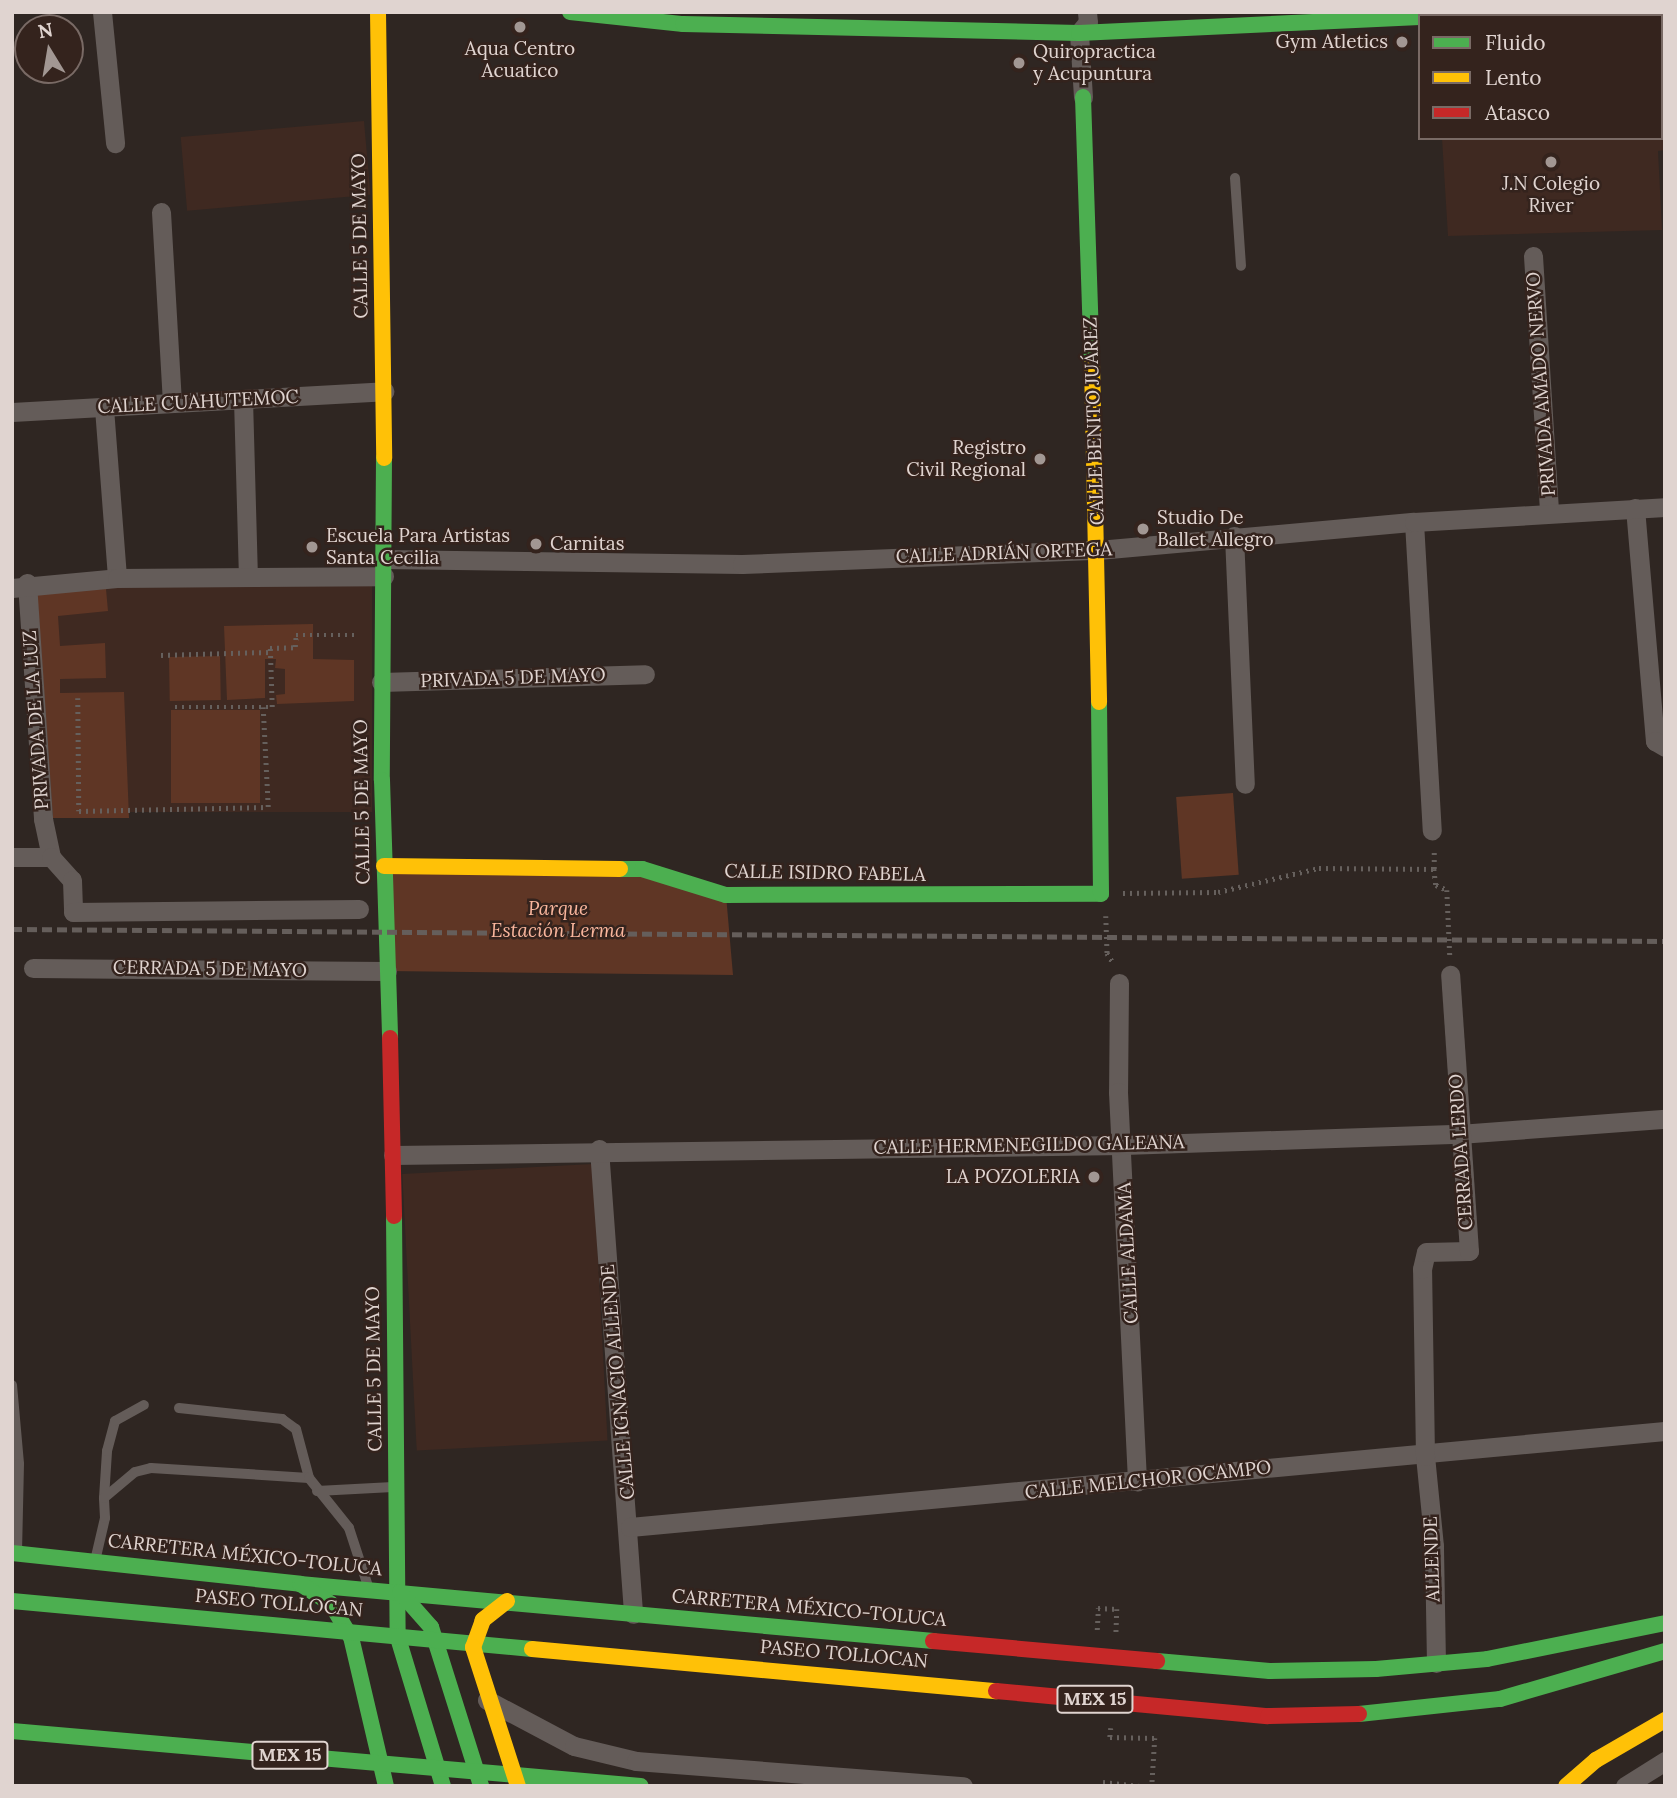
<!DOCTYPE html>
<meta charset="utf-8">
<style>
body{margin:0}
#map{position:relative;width:1677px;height:1798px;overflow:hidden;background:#2f2622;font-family:Lora,serif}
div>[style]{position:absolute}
.built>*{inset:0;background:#3f2921;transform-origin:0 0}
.green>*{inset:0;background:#5f3625;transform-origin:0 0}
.path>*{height:4.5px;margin-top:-2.25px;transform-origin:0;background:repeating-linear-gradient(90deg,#66605d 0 2px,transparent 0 7px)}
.lane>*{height:10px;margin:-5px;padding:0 5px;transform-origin:5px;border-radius:5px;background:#645c59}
.street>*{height:19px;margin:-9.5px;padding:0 9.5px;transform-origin:9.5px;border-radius:9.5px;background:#645c59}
.fast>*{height:16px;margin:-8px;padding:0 8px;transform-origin:8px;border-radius:8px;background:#4caf50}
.slow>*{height:16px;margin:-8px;padding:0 8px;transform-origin:8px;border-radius:8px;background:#ffc107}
.jam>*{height:16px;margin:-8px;padding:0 8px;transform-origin:8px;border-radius:8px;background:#c62828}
.rail>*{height:5px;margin-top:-2.5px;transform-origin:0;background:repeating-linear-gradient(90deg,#655e5b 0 10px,transparent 0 15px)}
.dots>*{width:19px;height:19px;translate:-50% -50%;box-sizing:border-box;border:4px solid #34231d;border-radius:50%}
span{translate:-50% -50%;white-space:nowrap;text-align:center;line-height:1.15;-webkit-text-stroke:5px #34231d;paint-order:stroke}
.shield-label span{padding:2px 5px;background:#34231d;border:2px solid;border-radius:5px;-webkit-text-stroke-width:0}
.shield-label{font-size:18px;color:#e0d4d0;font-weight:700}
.poi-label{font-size:19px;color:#e0d4d0}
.right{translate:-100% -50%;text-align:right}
.left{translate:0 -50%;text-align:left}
.street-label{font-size:19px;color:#e0d4d0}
.park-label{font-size:19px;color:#fab69d;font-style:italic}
.frame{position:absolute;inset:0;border:14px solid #e0d4d0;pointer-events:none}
.legend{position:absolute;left:1418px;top:14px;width:245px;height:126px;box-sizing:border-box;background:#34231d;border:2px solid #796a65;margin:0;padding:9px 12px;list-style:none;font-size:21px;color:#e0d4d0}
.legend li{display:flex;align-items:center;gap:14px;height:35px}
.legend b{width:35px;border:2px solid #796a65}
.north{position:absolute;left:14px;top:14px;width:70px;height:70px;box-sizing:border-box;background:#34231d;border:2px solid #796a65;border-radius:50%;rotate:349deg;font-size:19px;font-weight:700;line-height:28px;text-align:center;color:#e0d4d0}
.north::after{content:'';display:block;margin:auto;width:24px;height:32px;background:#a29793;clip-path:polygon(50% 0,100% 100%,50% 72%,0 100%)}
</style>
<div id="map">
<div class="built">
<i style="clip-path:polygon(1661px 72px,1665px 72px,1665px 150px,1658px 151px,1662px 230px,1448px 236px,1442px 138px,1661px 138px)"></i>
<i style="left:364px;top:121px;width:74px;height:184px;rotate:85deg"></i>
<i style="left:372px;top:585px;width:227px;height:335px;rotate:90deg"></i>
<i style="left:593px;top:1164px;width:277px;height:191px;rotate:87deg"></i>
</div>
<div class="green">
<i style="clip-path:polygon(106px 589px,108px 611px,58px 616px,60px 646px,105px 643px,106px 678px,60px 679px,60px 693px,124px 692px,129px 818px,53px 818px,37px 591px)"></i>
<i style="clip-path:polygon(313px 624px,313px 659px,354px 660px,354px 701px,277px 704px,276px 695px,285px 694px,285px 669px,275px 668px,276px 659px,265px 659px,265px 698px,227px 700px,224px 626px)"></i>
<i style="left:220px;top:656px;width:44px;height:51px;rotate:89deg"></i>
<i style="left:260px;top:710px;width:93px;height:89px;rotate:90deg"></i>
<i style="left:1233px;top:793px;width:82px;height:57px;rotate:86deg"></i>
<i style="clip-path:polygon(384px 866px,642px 869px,726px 895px,733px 975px,387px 971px)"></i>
</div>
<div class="path">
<i style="left:161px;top:655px;width:109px;rotate:-1.6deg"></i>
<i style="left:78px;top:698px;width:113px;rotate:89.5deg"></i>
<i style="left:79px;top:811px;width:189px;rotate:-1.2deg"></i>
<i style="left:268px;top:807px;width:100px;rotate:-92.9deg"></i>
<i style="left:175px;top:707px;width:97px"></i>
<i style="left:272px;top:707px;width:59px;rotate:-91.9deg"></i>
<i style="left:270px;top:648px;width:25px;rotate:-2deg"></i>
<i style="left:295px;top:647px;width:12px;rotate:-85deg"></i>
<i style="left:296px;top:635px;width:62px"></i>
<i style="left:1434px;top:869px;width:16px;rotate:83deg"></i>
<i style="left:1436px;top:885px;width:12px;rotate:24deg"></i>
<i style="left:1447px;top:890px;width:66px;rotate:87.4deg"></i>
<i style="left:1123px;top:893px;width:95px;rotate:-0.6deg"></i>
<i style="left:1218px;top:892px;width:104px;rotate:-13.4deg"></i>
<i style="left:1319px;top:868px;width:115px;rotate:0.5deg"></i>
<i style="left:1434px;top:869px;width:20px;rotate:-90deg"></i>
<i style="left:1106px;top:916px;width:37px;rotate:88deg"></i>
<i style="left:1107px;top:953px;width:13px;rotate:58deg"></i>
<i style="left:1097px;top:1630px;width:22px;rotate:-87deg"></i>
<i style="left:1098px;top:1608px;width:19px;rotate:3deg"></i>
<i style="left:1117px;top:1609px;width:26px;rotate:92deg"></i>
<i style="left:1111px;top:1728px;width:9px;rotate:96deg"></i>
<i style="left:1110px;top:1737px;width:45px;rotate:1.3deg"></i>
<i style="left:1155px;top:1738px;width:48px;rotate:93.6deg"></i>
<i style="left:1103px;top:1786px;width:4px;rotate:-90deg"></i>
<i style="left:1103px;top:1782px;width:37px;rotate:6deg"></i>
</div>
<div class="lane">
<i style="left:1235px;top:178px;width:88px;rotate:86.1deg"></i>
<i style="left:12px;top:1385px;width:79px;rotate:84.9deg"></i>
<i style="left:19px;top:1464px;width:88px;rotate:91.3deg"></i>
<i style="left:179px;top:1408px;width:104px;rotate:6.1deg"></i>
<i style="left:282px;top:1419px;width:17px;rotate:36deg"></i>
<i style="left:296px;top:1429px;width:51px;rotate:75.1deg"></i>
<i style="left:317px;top:1491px;width:76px;rotate:-3deg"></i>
<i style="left:104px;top:1498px;width:47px;rotate:-86.3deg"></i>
<i style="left:107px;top:1451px;width:31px;rotate:-75deg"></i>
<i style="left:115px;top:1421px;width:33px;rotate:-29deg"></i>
<i style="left:95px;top:1561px;width:44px;rotate:-76.9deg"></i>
<i style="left:105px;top:1518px;width:20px;rotate:-93deg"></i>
<i style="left:104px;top:1498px;width:40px;rotate:-40deg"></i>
<i style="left:135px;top:1472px;width:16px;rotate:-14deg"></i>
<i style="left:151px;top:1468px;width:158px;rotate:3.6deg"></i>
<i style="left:309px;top:1478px;width:64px;rotate:51.3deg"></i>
<i style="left:349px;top:1528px;width:61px;rotate:71.9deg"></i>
</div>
<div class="street">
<i style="left:102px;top:12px;width:132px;rotate:84.3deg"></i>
<i style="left:1606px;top:12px;width:4px;rotate:90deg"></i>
<i style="left:1083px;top:97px;width:64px;rotate:-93.6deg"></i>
<i style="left:1079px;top:33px;width:14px;rotate:-51deg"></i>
<i style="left:1088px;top:22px;width:10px;rotate:-96deg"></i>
<i style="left:161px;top:212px;width:191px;rotate:86.7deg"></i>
<i style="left:1533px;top:256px;width:257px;rotate:86.4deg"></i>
<i style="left:243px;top:399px;width:178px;rotate:88.4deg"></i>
<i style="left:104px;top:408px;width:170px;rotate:85.6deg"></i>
<i style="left:12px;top:412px;width:373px;rotate:-3.2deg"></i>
<i style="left:1635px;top:508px;width:234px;rotate:85.1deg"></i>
<i style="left:1655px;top:741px;width:12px;rotate:31deg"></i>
<i style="left:1414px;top:522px;width:309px;rotate:86.7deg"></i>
<i style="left:1234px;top:536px;width:248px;rotate:87.5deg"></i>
<i style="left:383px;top:559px;width:359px;rotate:0.8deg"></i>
<i style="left:742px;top:564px;width:356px;rotate:-2.3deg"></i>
<i style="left:1098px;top:550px;width:317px;rotate:-5.1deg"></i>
<i style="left:1414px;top:522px;width:251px;rotate:-3.4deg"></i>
<i style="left:27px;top:583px;width:237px;rotate:86.1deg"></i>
<i style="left:43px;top:819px;width:39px;rotate:78deg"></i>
<i style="left:12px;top:588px;width:105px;rotate:-5.4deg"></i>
<i style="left:117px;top:578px;width:267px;rotate:-0.4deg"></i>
<i style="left:381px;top:682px;width:264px;rotate:-1.7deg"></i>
<i style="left:12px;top:857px;width:39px"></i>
<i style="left:51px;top:857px;width:31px;rotate:48deg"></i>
<i style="left:72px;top:880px;width:32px;rotate:88deg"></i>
<i style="left:73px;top:912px;width:286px;rotate:-0.6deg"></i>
<i style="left:33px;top:968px;width:354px;rotate:0.5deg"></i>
<i style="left:1119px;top:983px;width:109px;rotate:90.5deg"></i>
<i style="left:1118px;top:1092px;width:390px;rotate:87.2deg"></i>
<i style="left:599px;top:1149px;width:466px;rotate:85.8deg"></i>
<i style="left:393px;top:1155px;width:730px;rotate:-0.78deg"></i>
<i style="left:1123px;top:1145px;width:336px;rotate:-1.9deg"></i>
<i style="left:1459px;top:1134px;width:207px;rotate:-4.2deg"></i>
<i style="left:630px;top:1527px;width:1039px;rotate:-5.3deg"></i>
<i style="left:1436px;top:1663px;width:117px;rotate:-91deg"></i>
<i style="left:1434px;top:1546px;width:90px;rotate:-95.7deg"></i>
<i style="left:1425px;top:1456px;width:187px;rotate:-90.9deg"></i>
<i style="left:1422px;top:1269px;width:17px;rotate:-77deg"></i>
<i style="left:1426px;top:1252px;width:43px;rotate:-1.3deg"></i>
<i style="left:1469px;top:1251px;width:277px;rotate:-93.9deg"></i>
<i style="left:487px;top:1700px;width:98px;rotate:27.9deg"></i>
<i style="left:574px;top:1746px;width:64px;rotate:13.6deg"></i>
<i style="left:636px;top:1761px;width:328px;rotate:4.4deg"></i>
<i style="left:1625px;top:1786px;width:47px;rotate:-32deg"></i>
</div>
<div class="fast">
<i style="left:570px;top:12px;width:114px;rotate:6.1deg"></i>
<i style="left:683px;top:24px;width:396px;rotate:1.3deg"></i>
<i style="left:1079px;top:33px;width:341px;rotate:-2.7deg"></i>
<i style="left:1083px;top:97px;width:267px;rotate:88.1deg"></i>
<i style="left:384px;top:458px;width:322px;rotate:90.4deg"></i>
<i style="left:382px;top:780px;width:258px;rotate:88.2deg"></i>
<i style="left:620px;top:869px;width:22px"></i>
<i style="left:642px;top:869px;width:88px;rotate:17.2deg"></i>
<i style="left:726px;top:895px;width:375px;rotate:-0.2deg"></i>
<i style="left:1101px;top:894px;width:192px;rotate:-90.6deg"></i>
<i style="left:394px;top:1216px;width:422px;rotate:89.5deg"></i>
<i style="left:398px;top:1638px;width:155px;rotate:73.1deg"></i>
<i style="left:12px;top:1553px;width:290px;rotate:6.1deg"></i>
<i style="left:300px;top:1584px;width:636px;rotate:5.15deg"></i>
<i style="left:302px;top:1585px;width:35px;rotate:33deg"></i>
<i style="left:331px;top:1604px;width:39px;rotate:59deg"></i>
<i style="left:351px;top:1637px;width:153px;rotate:76.8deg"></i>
<i style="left:400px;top:1592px;width:47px;rotate:48.5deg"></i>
<i style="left:431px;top:1627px;width:167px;rotate:72.5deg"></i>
<i style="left:12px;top:1601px;width:522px;rotate:5.27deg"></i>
<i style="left:1157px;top:1661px;width:113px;rotate:5.1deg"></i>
<i style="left:1270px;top:1671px;width:106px;rotate:-1.1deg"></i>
<i style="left:1376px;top:1669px;width:111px;rotate:-5.1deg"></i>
<i style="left:1487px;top:1659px;width:182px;rotate:-11.4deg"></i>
<i style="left:1359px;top:1714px;width:142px;rotate:-6.1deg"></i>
<i style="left:1500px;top:1699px;width:172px;rotate:-16.2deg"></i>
<i style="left:12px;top:1731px;width:631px;rotate:5deg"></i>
</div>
<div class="slow">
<i style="left:378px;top:12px;width:446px;rotate:89.2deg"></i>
<i style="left:1444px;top:16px;width:106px;rotate:-2.2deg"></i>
<i style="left:1092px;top:364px;width:338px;rotate:88.8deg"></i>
<i style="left:384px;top:866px;width:236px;rotate:0.7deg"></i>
<i style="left:507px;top:1601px;width:31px;rotate:142deg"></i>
<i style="left:483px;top:1620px;width:29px;rotate:110deg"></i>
<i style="left:473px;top:1647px;width:146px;rotate:72.1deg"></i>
<i style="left:532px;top:1649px;width:466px;rotate:5.2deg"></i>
<i style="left:1566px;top:1786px;width:40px;rotate:-41deg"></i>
<i style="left:1596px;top:1760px;width:80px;rotate:-30.1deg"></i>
</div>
<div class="jam">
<i style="left:390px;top:1038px;width:178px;rotate:88.7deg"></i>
<i style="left:933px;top:1641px;width:225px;rotate:5.1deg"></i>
<i style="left:996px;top:1691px;width:273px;rotate:5.3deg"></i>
<i style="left:1268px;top:1716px;width:91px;rotate:-1.3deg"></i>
</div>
<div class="rail">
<i style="left:12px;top:929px;width:1653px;rotate:0.42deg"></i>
</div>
<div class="dots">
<i style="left:520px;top:27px;background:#a29793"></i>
<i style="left:1402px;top:42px;background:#a29793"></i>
<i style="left:1019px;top:63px;background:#a29793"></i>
<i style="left:1551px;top:162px;background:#a29793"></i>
<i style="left:1040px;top:459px;background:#a29793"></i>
<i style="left:1143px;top:529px;background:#a29793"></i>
<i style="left:536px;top:544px;background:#a29793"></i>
<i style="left:312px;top:547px;background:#a29793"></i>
<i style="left:1094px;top:1177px;background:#a29793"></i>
</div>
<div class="shield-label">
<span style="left:1095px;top:1699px">MEX 15</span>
<span style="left:290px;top:1755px">MEX 15</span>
</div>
<div class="poi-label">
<span class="right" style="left:1388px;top:42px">Gym Atletics</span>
<span style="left:520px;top:60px">Aqua Centro<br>Acuatico</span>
<span class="left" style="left:1033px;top:63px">Quiropractica<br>y Acupuntura</span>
<span style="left:1551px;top:195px">J.N Colegio<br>River</span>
<span class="right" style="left:1026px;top:459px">Registro<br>Civil Regional</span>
<span class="left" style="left:1157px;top:529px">Studio De<br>Ballet Allegro</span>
<span class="left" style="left:326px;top:547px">Escuela Para Artistas<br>Santa Cecilia</span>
<span class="left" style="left:550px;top:544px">Carnitas</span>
<span class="right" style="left:1080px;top:1177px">LA POZOLERIA</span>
</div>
<div class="street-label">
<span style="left:360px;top:236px;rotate:-91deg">CALLE 5 DE MAYO</span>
<span style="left:1541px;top:384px;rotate:-94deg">PRIVADA AMADO NERVO</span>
<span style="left:198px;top:402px;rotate:-3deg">CALLE CUAHUTEMOC</span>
<span style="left:1094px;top:421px;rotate:-92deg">CALLE BENITO JUÁREZ</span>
<span style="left:1004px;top:553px;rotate:-2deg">CALLE ADRIÁN ORTEGA</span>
<span style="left:513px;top:678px;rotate:-2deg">PRIVADA 5 DE MAYO</span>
<span style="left:36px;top:720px;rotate:-94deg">PRIVADA DE LA LUZ</span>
<span style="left:362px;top:802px;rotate:-91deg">CALLE 5 DE MAYO</span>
<span style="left:825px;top:873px;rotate:1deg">CALLE ISIDRO FABELA</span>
<span style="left:210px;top:969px;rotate:1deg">CERRADA 5 DE MAYO</span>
<span style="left:1029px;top:1145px;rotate:-1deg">CALLE HERMENEGILDO GALEANA</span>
<span style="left:1461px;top:1152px;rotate:-94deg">CERRADA LERDO</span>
<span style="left:1128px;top:1253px;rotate:-93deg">CALLE ALDAMA</span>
<span style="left:374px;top:1369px;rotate:-91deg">CALLE 5 DE MAYO</span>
<span style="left:618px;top:1382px;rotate:-95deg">CALLE IGNACIO ALLENDE</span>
<span style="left:1148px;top:1480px;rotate:-6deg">CALLE MELCHOR OCAMPO</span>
<span style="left:245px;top:1555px;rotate:6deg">CARRETERA MÉXICO-TOLUCA</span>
<span style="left:1432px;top:1559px;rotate:-92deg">ALLENDE</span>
<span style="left:279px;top:1603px;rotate:5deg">PASEO TOLLOCAN</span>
<span style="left:809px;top:1608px;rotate:5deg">CARRETERA MÉXICO-TOLUCA</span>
<span style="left:844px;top:1654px;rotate:5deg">PASEO TOLLOCAN</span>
</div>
<div class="park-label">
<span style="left:558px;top:920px">Parque<br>Estación Lerma</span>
</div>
<div class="frame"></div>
<ul class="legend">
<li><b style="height:9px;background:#4caf50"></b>Fluido</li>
<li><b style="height:9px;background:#ffc107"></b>Lento</li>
<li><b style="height:9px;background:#c62828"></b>Atasco</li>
</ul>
<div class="north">N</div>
</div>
